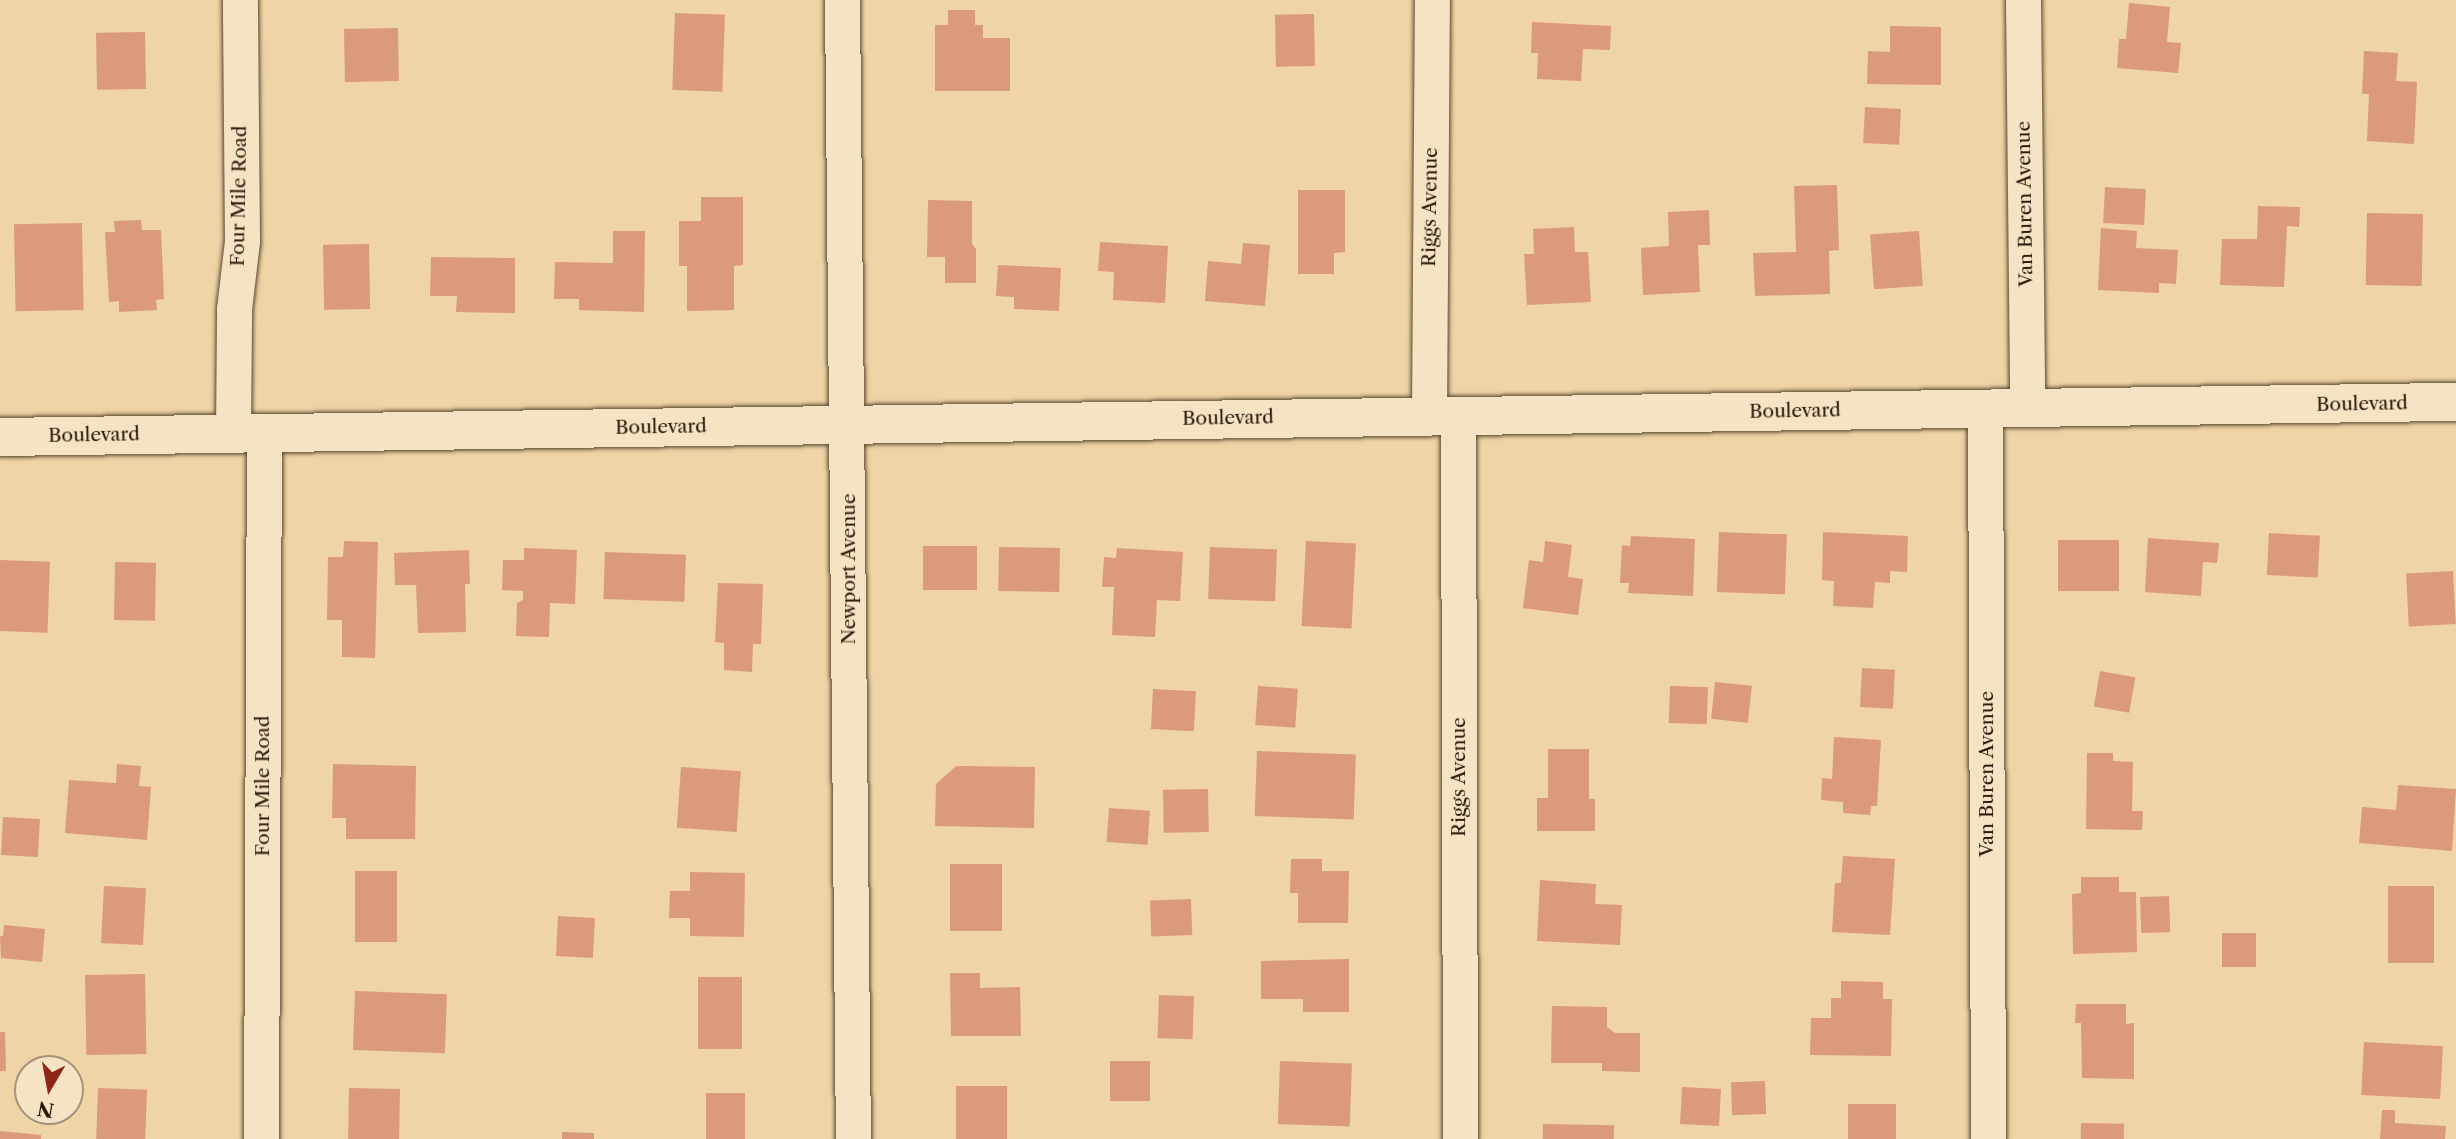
<!DOCTYPE html>
<style>
body{margin:0}
#map{position:relative;width:2456px;height:1139px;overflow:hidden;background:#efd4a5;font-family:"Libre Caslon Text",serif}
div>[style]{position:absolute}
.building>*{inset:0;background:#db9a7b;transform-origin:0 0}
.roads{filter:drop-shadow(0 0 2px #5a4831) drop-shadow(0 0 2px #5a4831)}
.street>*{height:35px;margin:-17.5px;padding:0 17.5px;transform-origin:17.5px;border-radius:17.5px;background:#f5e3c4}
.secondary>*{height:38px;margin:-19px;padding:0 19px;transform-origin:19px;border-radius:19px;background:#f5e3c4}
span{translate:-50% -50%;white-space:nowrap;text-align:center;line-height:1.15;-webkit-text-stroke:5px #f5e3c4;paint-order:stroke}
.street-label{font-size:19px;color:#281a0a}
.north{position:absolute;left:14px;top:1055px;width:70px;height:70px;box-sizing:border-box;background:#f5e3c4;border:2px solid #a3937a;border-radius:50%;rotate:190deg;font-size:19px;font-weight:700;line-height:28px;text-align:center;color:#281a0a}
.north::after{content:'';display:block;margin:auto;width:24px;height:32px;background:#8f2418;clip-path:polygon(50% 0,100% 100%,50% 72%,0 100%)}
</style>
<div id="map">
<div class="building">
<i style="clip-path:polygon(2129px 3px,2170px 7px,2167px 42px,2181px 43px,2178px 73px,2117px 68px,2119px 39px,2126px 39px)"></i>
<i style="clip-path:polygon(948px 10px,975px 10px,975px 25px,983px 25px,983px 38px,1010px 38px,1010px 91px,935px 91px,935px 25px,948px 25px)"></i>
<i style="left:675px;top:13px;width:50px;height:77px;rotate:2deg"></i>
<i style="left:1314px;top:14px;width:52px;height:39px;rotate:89deg"></i>
<i style="clip-path:polygon(1532px 22px,1611px 26px,1610px 50px,1583px 49px,1581px 81px,1537px 79px,1538px 53px,1531px 53px)"></i>
<i style="clip-path:polygon(1890px 26px,1941px 27px,1941px 85px,1867px 84px,1868px 51px,1890px 52px)"></i>
<i style="left:398px;top:28px;width:53px;height:54px;rotate:89deg"></i>
<i style="left:145px;top:32px;width:57px;height:49px;rotate:89deg"></i>
<i style="clip-path:polygon(2364px 51px,2398px 53px,2396px 81px,2417px 82px,2414px 144px,2367px 141px,2369px 94px,2362px 94px)"></i>
<i style="left:1865px;top:107px;width:36px;height:36px;rotate:3deg"></i>
<i style="clip-path:polygon(1837px 185px,1839px 250px,1829px 251px,1830px 294px,1755px 296px,1753px 253px,1796px 252px,1794px 186px)"></i>
<i style="left:2105px;top:187px;width:41px;height:36px;rotate:3deg"></i>
<i style="clip-path:polygon(1298px 190px,1345px 190px,1345px 252px,1334px 253px,1334px 274px,1298px 274px)"></i>
<i style="clip-path:polygon(701px 197px,743px 197px,743px 265px,734px 266px,734px 310px,687px 311px,687px 266px,679px 266px,679px 221px,701px 221px)"></i>
<i style="clip-path:polygon(928px 200px,972px 201px,972px 244px,976px 249px,976px 283px,945px 283px,945px 257px,927px 257px)"></i>
<i style="clip-path:polygon(2258px 206px,2300px 207px,2299px 227px,2287px 226px,2284px 287px,2220px 285px,2222px 239px,2257px 239px)"></i>
<i style="clip-path:polygon(1709px 210px,1710px 245px,1698px 245px,1700px 292px,1643px 295px,1641px 248px,1669px 246px,1668px 212px)"></i>
<i style="left:2367px;top:213px;width:56px;height:72px;rotate:1deg"></i>
<i style="clip-path:polygon(141px 220px,142px 230px,161px 230px,164px 299px,156px 300px,157px 310px,119px 312px,119px 301px,109px 302px,105px 232px,115px 232px,114px 221px)"></i>
<i style="left:82px;top:223px;width:87px;height:68px;rotate:89deg"></i>
<i style="clip-path:polygon(1574px 227px,1575px 252px,1588px 252px,1591px 302px,1527px 305px,1524px 254px,1534px 254px,1533px 229px)"></i>
<i style="clip-path:polygon(2101px 228px,2137px 231px,2136px 248px,2178px 250px,2176px 284px,2159px 283px,2159px 293px,2098px 290px)"></i>
<i style="clip-path:polygon(613px 231px,645px 231px,644px 312px,579px 310px,579px 299px,554px 299px,555px 262px,613px 263px)"></i>
<i style="left:1919px;top:231px;width:55px;height:49px;rotate:86deg"></i>
<i style="clip-path:polygon(1100px 242px,1168px 246px,1165px 303px,1113px 300px,1114px 272px,1098px 271px)"></i>
<i style="clip-path:polygon(1243px 243px,1270px 245px,1265px 306px,1205px 301px,1208px 261px,1241px 264px)"></i>
<i style="left:369px;top:244px;width:65px;height:46px;rotate:89deg"></i>
<i style="clip-path:polygon(431px 257px,515px 258px,515px 313px,456px 312px,457px 296px,430px 296px)"></i>
<i style="clip-path:polygon(998px 265px,1061px 268px,1059px 311px,1014px 309px,1014px 297px,996px 296px)"></i>
<i style="left:1719px;top:532px;width:68px;height:60px;rotate:2deg"></i>
<i style="clip-path:polygon(1823px 532px,1908px 536px,1907px 572px,1890px 571px,1890px 583px,1875px 582px,1873px 608px,1833px 606px,1834px 581px,1822px 580px)"></i>
<i style="left:2269px;top:533px;width:51px;height:42px;rotate:3deg"></i>
<i style="clip-path:polygon(1631px 536px,1695px 539px,1693px 596px,1628px 593px,1629px 583px,1620px 583px,1622px 545px,1630px 546px)"></i>
<i style="clip-path:polygon(2148px 538px,2219px 543px,2217px 563px,2203px 562px,2201px 596px,2145px 592px)"></i>
<i style="left:2058px;top:540px;width:61px;height:51px"></i>
<i style="clip-path:polygon(344px 541px,378px 542px,375px 658px,342px 657px,342px 620px,327px 620px,328px 557px,343px 557px)"></i>
<i style="left:1306px;top:541px;width:50px;height:85px;rotate:3deg"></i>
<i style="clip-path:polygon(1545px 541px,1572px 545px,1568px 577px,1583px 579px,1578px 615px,1523px 608px,1529px 560px,1543px 562px)"></i>
<i style="left:923px;top:546px;width:54px;height:44px"></i>
<i style="left:999px;top:547px;width:61px;height:44px;rotate:1deg"></i>
<i style="left:1210px;top:547px;width:67px;height:52px;rotate:2deg"></i>
<i style="clip-path:polygon(524px 548px,577px 550px,575px 604px,550px 603px,549px 637px,516px 636px,517px 603px,523px 600px,523px 591px,502px 590px,503px 560px,524px 560px)"></i>
<i style="clip-path:polygon(1117px 548px,1183px 552px,1180px 601px,1157px 600px,1155px 637px,1112px 635px,1114px 587px,1102px 587px,1104px 557px,1116px 558px)"></i>
<i style="clip-path:polygon(469px 550px,470px 584px,465px 584px,466px 632px,418px 633px,416px 585px,395px 585px,394px 553px)"></i>
<i style="left:605px;top:552px;width:81px;height:47px;rotate:2deg"></i>
<i style="left:0;top:560px;width:50px;height:71px;rotate:2deg"></i>
<i style="left:115px;top:562px;width:41px;height:58px;rotate:1deg"></i>
<i style="left:2453px;top:571px;width:53px;height:47px;rotate:87deg"></i>
<i style="clip-path:polygon(718px 583px,763px 584px,761px 644px,753px 644px,752px 672px,724px 670px,724px 643px,715px 642px)"></i>
<i style="left:1862px;top:668px;width:33px;height:39px;rotate:3deg"></i>
<i style="left:2100px;top:671px;width:36px;height:36px;rotate:10deg"></i>
<i style="left:1715px;top:682px;width:37px;height:37px;rotate:6deg"></i>
<i style="left:1258px;top:686px;width:40px;height:39px;rotate:4deg"></i>
<i style="left:1670px;top:686px;width:38px;height:37px;rotate:2deg"></i>
<i style="left:1153px;top:689px;width:43px;height:40px;rotate:3deg"></i>
<i style="clip-path:polygon(1834px 737px,1881px 740px,1877px 806px,1871px 806px,1870px 815px,1843px 813px,1843px 802px,1821px 800px,1822px 778px,1832px 779px)"></i>
<i style="clip-path:polygon(1548px 749px,1589px 749px,1589px 799px,1595px 799px,1595px 831px,1537px 831px,1537px 798px,1548px 798px)"></i>
<i style="left:1257px;top:751px;width:99px;height:65px;rotate:2deg"></i>
<i style="clip-path:polygon(2087px 753px,2113px 753px,2113px 761px,2133px 762px,2132px 811px,2143px 811px,2142px 830px,2086px 829px)"></i>
<i style="clip-path:polygon(117px 764px,141px 766px,139px 786px,151px 787px,147px 840px,65px 833px,69px 780px,116px 783px)"></i>
<i style="clip-path:polygon(333px 764px,416px 766px,415px 839px,346px 839px,346px 818px,332px 818px)"></i>
<i style="clip-path:polygon(956px 766px,1035px 767px,1034px 828px,935px 826px,936px 784px)"></i>
<i style="left:681px;top:767px;width:60px;height:61px;rotate:4deg"></i>
<i style="clip-path:polygon(2398px 785px,2456px 789px,2452px 851px,2359px 843px,2362px 807px,2396px 810px)"></i>
<i style="left:1208px;top:789px;width:43px;height:45px;rotate:89deg"></i>
<i style="left:1109px;top:808px;width:41px;height:34px;rotate:4deg"></i>
<i style="left:3px;top:817px;width:37px;height:38px;rotate:3deg"></i>
<i style="clip-path:polygon(1843px 856px,1895px 859px,1890px 935px,1832px 932px,1835px 883px,1841px 883px)"></i>
<i style="clip-path:polygon(1291px 859px,1322px 859px,1322px 871px,1349px 871px,1348px 923px,1298px 923px,1298px 893px,1290px 893px)"></i>
<i style="left:950px;top:864px;width:52px;height:67px"></i>
<i style="left:355px;top:871px;width:42px;height:71px"></i>
<i style="clip-path:polygon(690px 872px,745px 873px,744px 937px,690px 936px,690px 918px,669px 918px,670px 891px,690px 891px)"></i>
<i style="clip-path:polygon(2081px 877px,2119px 877px,2119px 892px,2136px 892px,2137px 952px,2073px 954px,2072px 894px,2081px 893px)"></i>
<i style="clip-path:polygon(1540px 880px,1596px 884px,1595px 904px,1622px 905px,1620px 945px,1537px 941px)"></i>
<i style="left:104px;top:886px;width:42px;height:57px;rotate:3deg"></i>
<i style="left:2388px;top:886px;width:46px;height:77px"></i>
<i style="left:2169px;top:896px;width:36px;height:29px;rotate:88deg"></i>
<i style="left:1191px;top:899px;width:36px;height:41px;rotate:88deg"></i>
<i style="left:558px;top:916px;width:37px;height:40px;rotate:3deg"></i>
<i style="clip-path:polygon(4px 925px,45px 929px,42px 962px,1px 958px,0 936px,3px 936px)"></i>
<i style="left:2222px;top:933px;width:34px;height:34px"></i>
<i style="clip-path:polygon(1349px 959px,1349px 1012px,1303px 1012px,1303px 999px,1261px 999px,1261px 961px)"></i>
<i style="clip-path:polygon(950px 973px,980px 973px,980px 988px,1020px 987px,1021px 1036px,951px 1036px)"></i>
<i style="left:145px;top:974px;width:80px;height:60px;rotate:89deg"></i>
<i style="left:698px;top:977px;width:44px;height:72px"></i>
<i style="clip-path:polygon(1841px 981px,1883px 982px,1883px 999px,1892px 999px,1891px 1056px,1810px 1055px,1811px 1018px,1831px 1018px,1831px 998px,1841px 998px)"></i>
<i style="left:355px;top:991px;width:92px;height:59px;rotate:2deg"></i>
<i style="left:1159px;top:995px;width:35px;height:43px;rotate:2deg"></i>
<i style="clip-path:polygon(2076px 1004px,2126px 1004px,2126px 1024px,2134px 1023px,2134px 1079px,2082px 1078px,2081px 1023px,2075px 1023px)"></i>
<i style="clip-path:polygon(1552px 1006px,1607px 1007px,1607px 1027px,1615px 1033px,1640px 1033px,1640px 1072px,1602px 1071px,1602px 1063px,1551px 1063px)"></i>
<i style="clip-path:polygon(0 1032px,5px 1032px,6px 1071px,0 1071px)"></i>
<i style="left:2364px;top:1042px;width:79px;height:53px;rotate:3deg"></i>
<i style="left:1110px;top:1061px;width:40px;height:40px"></i>
<i style="left:1280px;top:1061px;width:72px;height:63px;rotate:2deg"></i>
<i style="left:1765px;top:1081px;width:33px;height:34px;rotate:88deg"></i>
<i style="left:1007px;top:1086px;width:53px;height:51px;rotate:90deg"></i>
<i style="left:1682px;top:1087px;width:39px;height:37px;rotate:3deg"></i>
<i style="left:98px;top:1088px;width:49px;height:51px;rotate:2deg"></i>
<i style="left:349px;top:1088px;width:51px;height:51px;rotate:1deg"></i>
<i style="left:745px;top:1093px;width:46px;height:39px;rotate:90deg"></i>
<i style="left:1848px;top:1104px;width:48px;height:35px"></i>
<i style="clip-path:polygon(2382px 1110px,2395px 1110px,2395px 1123px,2446px 1126px,2445px 1139px,2380px 1139px)"></i>
<i style="left:2081px;top:1123px;width:43px;height:16px;rotate:1deg"></i>
<i style="left:1543px;top:1124px;width:71px;height:15px;rotate:1deg"></i>
<i style="clip-path:polygon(0 1131px,41px 1135px,41px 1139px,0 1139px)"></i>
<i style="clip-path:polygon(562px 1132px,594px 1133px,594px 1139px,562px 1139px)"></i>
</div>
<div class="roads">
<div class="street">
<i style="left:842px;top:0;width:1139px;rotate:89.45deg"></i>
<i style="left:2023px;top:0;width:408px;rotate:89.4deg"></i>
<i style="left:1985px;top:409px;width:730px;rotate:89.76deg"></i>
<i style="left:1429px;top:415px;width:415px;rotate:-89.6deg"></i>
<i style="left:1458px;top:415px;width:724px;rotate:89.84deg"></i>
<i style="left:233px;top:433px;width:124px;rotate:-89.5deg"></i>
<i style="left:234px;top:309px;width:68px;rotate:-83.3deg"></i>
<i style="left:242px;top:241px;width:241px;rotate:-90.5deg"></i>
<i style="left:261px;top:1139px;width:706px;rotate:-89.76deg"></i>
</div>
<div class="secondary">
<i style="left:0;top:437px;width:2456px;rotate:-0.82deg"></i>
</div>
</div>
<div class="street-label">
<span style="left:239px;top:196px;rotate:-89deg">Four Mile Road</span>
<span style="left:2025px;top:204px;rotate:-91deg">Van Buren Avenue</span>
<span style="left:1430px;top:207px;rotate:-89deg">Riggs Avenue</span>
<span style="left:2362px;top:404px;rotate:-1deg">Boulevard</span>
<span style="left:1795px;top:411px;rotate:-1deg">Boulevard</span>
<span style="left:1228px;top:418px;rotate:-1deg">Boulevard</span>
<span style="left:661px;top:427px;rotate:-1deg">Boulevard</span>
<span style="left:94px;top:435px;rotate:-1deg">Boulevard</span>
<span style="left:849px;top:569px;rotate:-90deg">Newport Avenue</span>
<span style="left:1987px;top:774px;rotate:-90deg">Van Buren Avenue</span>
<span style="left:1459px;top:777px;rotate:-90deg">Riggs Avenue</span>
<span style="left:263px;top:786px;rotate:-90deg">Four Mile Road</span>
</div>
<div class="north">N</div>
</div>
